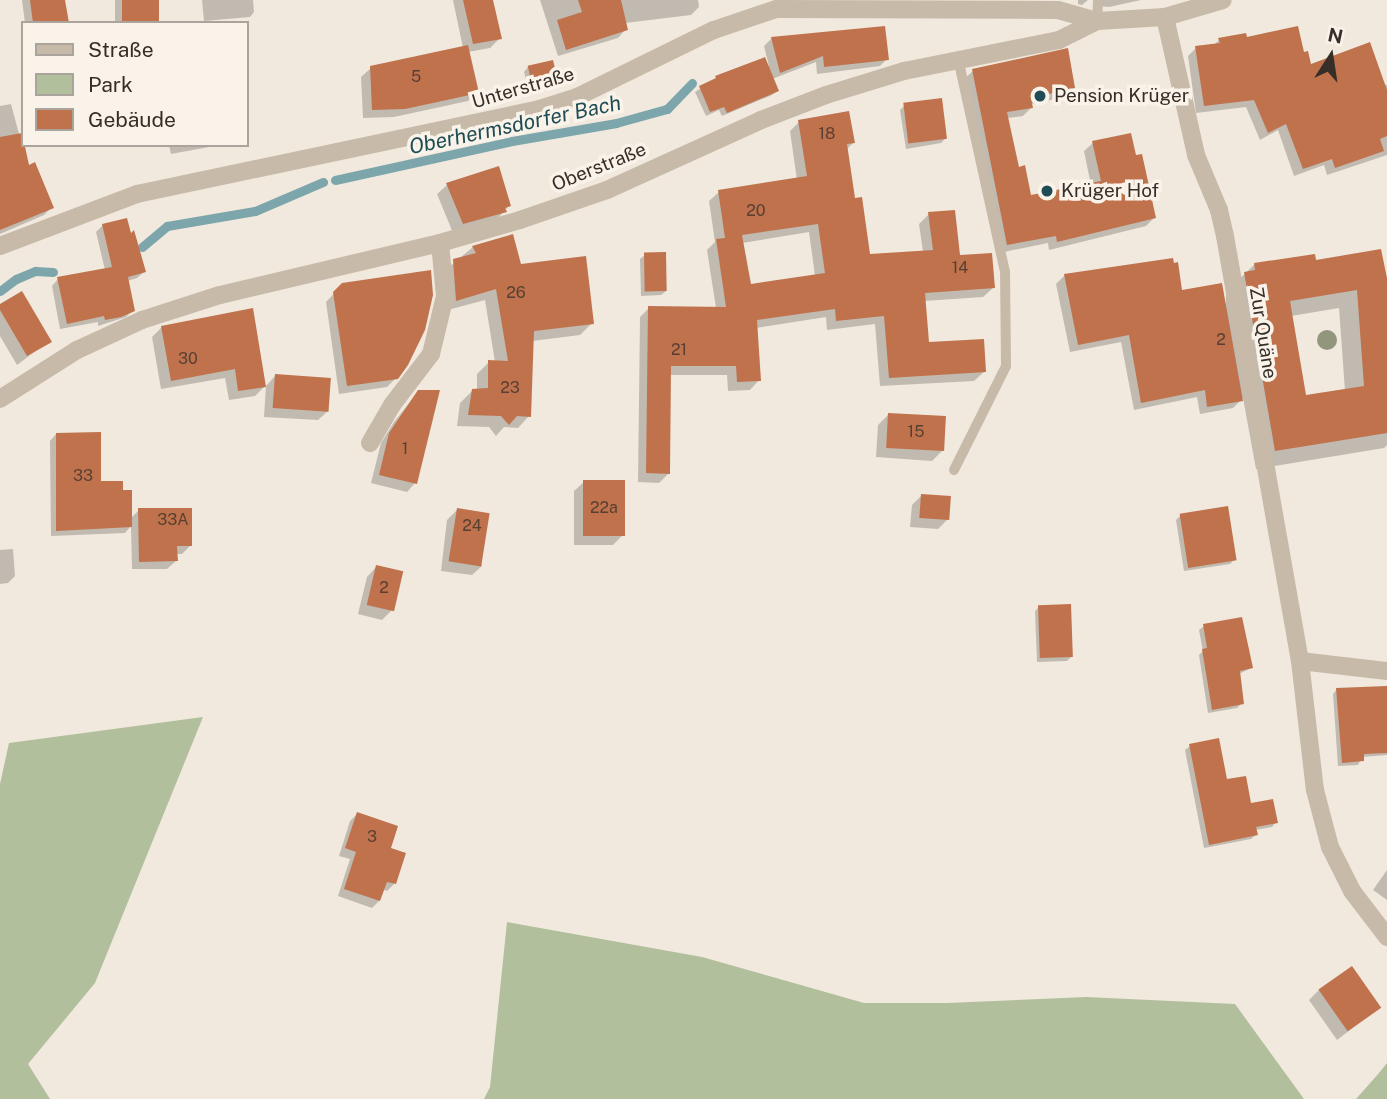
<!DOCTYPE html>
<meta charset="utf-8">
<style>
body{margin:0}
#map{position:relative;width:1387px;height:1099px;overflow:hidden;background:#f1e9dd;font-family:"Public Sans",sans-serif}
div>[style]{position:absolute}
.green>*{inset:0;background:#b1bf9d}
.shadow>*{inset:0;background:#0003;transform-origin:0 0}
.stream>*{height:9px;margin:-4.5px;padding:0 4.5px;transform-origin:4.5px;border-radius:4.5px;background:#7da6ac}
.building>*{inset:0;background:#bf724c;transform-origin:0 0}
.service>*{height:10px;margin:-5px;padding:0 5px;transform-origin:5px;border-radius:5px;background:#c8baa9}
.minor>*{height:18px;margin:-9px;padding:0 9px;transform-origin:9px;border-radius:9px;background:#c8baa9}
.tertiary>*{height:18px;margin:-9px;padding:0 9px;transform-origin:9px;border-radius:9px;background:#c8baa9}
.trees>*{width:20px;height:20px;margin:-10px;border-radius:50%;background:#91967d}
.dots>*{width:19px;height:19px;translate:-50% -50%;box-sizing:border-box;border:4px solid #f9f3e9;border-radius:50%}
span{translate:-50% -50%;white-space:nowrap;text-align:center;line-height:1.15;-webkit-text-stroke:7px #f9f3e9;paint-order:stroke}
.number-label{font-size:16px;color:#583f32}
.number-label span{-webkit-text-stroke-width:0}
.street-label{font-size:19px;color:#362e29}
.poi-label{font-size:19px;color:#362e29}
.left{translate:0 -50%;text-align:left}
.water-label{font-size:21px;color:#204d55;font-style:italic}
.legend{position:absolute;left:21px;top:21px;width:228px;height:126px;box-sizing:border-box;background:#f9f3e9;border:2px solid #aba49c;margin:0;padding:9px 12px;list-style:none;font-size:21px;color:#362e29}
.legend li{display:flex;align-items:center;gap:14px;height:35px}
.legend b{width:35px;border:2px solid #aba49c}
.north{position:absolute;left:1296px;top:21px;width:70px;height:70px;-webkit-text-stroke:5px #f9f3e9;paint-order:stroke;rotate:12deg;font-size:19px;font-weight:700;line-height:28px;text-align:center;color:#362e29}
.north::after{content:'';display:block;margin:auto;width:24px;height:32px;background:#362e29;clip-path:polygon(50% 0,100% 100%,50% 72%,0 100%)}
</style>
<div id="map">
<div class="green">
<i style="clip-path:polygon(203px 717px,95px 983px,28px 1064px,50px 1099px,0 1099px,0 784px,9px 743px)"></i>
<i style="clip-path:polygon(507px 922px,702px 957px,864px 1003px,947px 1003px,1086px 997px,1235px 1004px,1304px 1099px,484px 1099px,490px 1087px)"></i>
<i style="clip-path:polygon(1387px 1063px,1387px 1099px,1356px 1099px,1379px 1073px)"></i>
</div>
<div class="shadow">
<i style="clip-path:polygon(22px 0,63px 0,67px 23px,25px 23px)"></i>
<i style="left:115px;top:0;width:42px;height:23px"></i>
<i style="clip-path:polygon(202px 0,253px 0,254px 12px,250px 17px,204px 21px)"></i>
<i style="clip-path:polygon(453px 0,492px 0,500px 38px,490px 48px,468px 52px,477px 92px,468px 101px,394px 117px,363px 118px,361px 77px,371px 68px,463px 48px)"></i>
<i style="clip-path:polygon(540px 0,698px 0,699px 7px,691px 15px,625px 23px,626px 29px,618px 38px,558px 56px)"></i>
<i style="clip-path:polygon(1078px 0,1088px 0,1082px 5px,1078px 4px)"></i>
<i style="clip-path:polygon(1093px 0,1141px 0,1109px 7px,1099px 6px)"></i>
<i style="clip-path:polygon(884px 28px,887px 59px,880px 66px,817px 74px,816px 62px,772px 79px,777px 91px,772px 95px,722px 116px,719px 110px,706px 116px,695px 92px,716px 78px,764px 60px,769px 66px,764px 46px,771px 39px)"></i>
<i style="clip-path:polygon(1246px 39px,1303px 56px,1310px 66px,1387px 85px,1387px 155px,1327px 175px,1324px 165px,1294px 176px,1278px 130px,1260px 140px,1246px 107px,1196px 113px,1188px 56px,1196px 48px,1214px 45px,1219px 40px)"></i>
<i style="clip-path:polygon(528px 67px,557px 84px,553px 89px,530px 94px,524px 72px)"></i>
<i style="clip-path:polygon(973px 71px,1073px 88px,1065px 97px,1031px 104px,1031px 108px,1023px 116px,1007px 118px,1017px 169px,1029px 197px,1091px 185px,1084px 151px,1093px 143px,1154px 218px,1146px 226px,1049px 250px,1048px 243px,999px 253px,964px 79px)"></i>
<i style="clip-path:polygon(11px 104px,28px 168px,52px 207px,44px 215px,0 234px,0 106px)"></i>
<i style="clip-path:polygon(904px 106px,945px 139px,941px 143px,906px 149px,900px 110px)"></i>
<i style="clip-path:polygon(evenodd,799px 122px,853px 143px,846px 150px,854px 200px,868px 256px,923px 252px,919px 224px,929px 214px,959px 257px,993px 288px,983px 297px,924px 301px,927px 344px,984px 372px,974px 381px,880px 386px,875px 324px,827px 330px,826px 317px,756px 328px,759px 380px,750px 390px,728px 391px,727px 375px,669px 375px,669px 473px,659px 483px,638px 482px,640px 317px,649px 308px,716px 308px,707px 250px,715px 242px,709px 201px,719px 192px,797px 180px,790px 131px,799px 122px,809px 232px,815px 276px,749px 286px,742px 243px,809px 232px)"></i>
<i style="clip-path:polygon(169px 145px,220px 145px,171px 154px)"></i>
<i style="clip-path:polygon(447px 185px,509px 206px,495px 221px,453px 233px,437px 194px)"></i>
<i style="clip-path:polygon(103px 225px,144px 272px,137px 278px,127px 281px,133px 310px,126px 317px,98px 326px,98px 322px,60px 329px,52px 286px,58px 279px,105px 270px,96px 232px)"></i>
<i style="clip-path:polygon(473px 247px,520px 265px,592px 323px,580px 335px,532px 341px,529px 416px,518px 428px,504px 427px,496px 436px,489px 427px,457px 426px,460px 403px,472px 391px,477px 390px,477px 374px,489px 362px,495px 362px,485px 300px,444px 311px,442px 273px)"></i>
<i style="clip-path:polygon(645px 255px,666px 291px,661px 295px,641px 296px,640px 259px)"></i>
<i style="clip-path:polygon(evenodd,1255px 264px,1387px 290px,1387px 445px,1384px 448px,1256px 469px,1243px 398px,1233px 408px,1200px 414px,1197px 397px,1134px 410px,1121px 342px,1070px 352px,1056px 284px,1065px 275px,1181px 292px,1226px 306px,1226px 292px,1255px 264px,1339px 308px,1345px 391px,1305px 397px,1291px 316px,1339px 308px)"></i>
<i style="clip-path:polygon(343px 284px,397px 377px,387px 387px,339px 394px,326px 302px)"></i>
<i style="clip-path:polygon(0 306px,49px 341px,17px 365px,0 336px)"></i>
<i style="clip-path:polygon(252px 310px,264px 387px,255px 396px,229px 400px,225px 378px,161px 389px,152px 337px,161px 328px)"></i>
<i style="clip-path:polygon(275px 376px,328px 411px,318px 420px,264px 417px,266px 386px)"></i>
<i style="clip-path:polygon(418px 392px,415px 483px,407px 492px,371px 483px,381px 443px,394px 422px)"></i>
<i style="clip-path:polygon(888px 415px,942px 451px,932px 461px,876px 457px,878px 425px)"></i>
<i style="clip-path:polygon(56px 434px,100px 483px,122px 492px,131px 518px,139px 510px,191px 545px,182px 554px,176px 554px,176px 561px,167px 569px,132px 569px,131px 526px,125px 533px,51px 536px,50px 441px)"></i>
<i style="clip-path:polygon(584px 482px,623px 535px,613px 545px,574px 545px,574px 491px)"></i>
<i style="clip-path:polygon(921px 496px,948px 519px,938px 529px,910px 527px,912px 505px)"></i>
<i style="clip-path:polygon(457px 510px,482px 566px,472px 575px,441px 571px,447px 520px)"></i>
<i style="clip-path:polygon(1181px 515px,1235px 559px,1230px 564px,1184px 571px,1176px 520px)"></i>
<i style="clip-path:polygon(13px 549px,15px 576px,8px 583px,0 584px,0 550px)"></i>
<i style="clip-path:polygon(376px 567px,392px 610px,382px 620px,358px 614px,367px 577px)"></i>
<i style="clip-path:polygon(1039px 607px,1071px 657px,1067px 661px,1037px 662px,1035px 611px)"></i>
<i style="clip-path:polygon(1204px 626px,1251px 668px,1239px 674px,1242px 703px,1237px 708px,1208px 713px,1199px 655px,1203px 651px,1199px 630px)"></i>
<i style="clip-path:polygon(1387px 688px,1387px 755px,1362px 757px,1358px 765px,1338px 766px,1333px 694px,1337px 689px)"></i>
<i style="clip-path:polygon(1190px 746px,1250px 805px,1276px 822px,1272px 827px,1255px 830px,1256px 835px,1251px 839px,1204px 848px,1185px 750px)"></i>
<i style="clip-path:polygon(357px 814px,389px 849px,394px 884px,387px 891px,382px 889px,379px 901px,372px 908px,338px 896px,350px 859px,339px 856px,350px 821px)"></i>
<i style="clip-path:polygon(1387px 870px,1387px 900px,1373px 890px)"></i>
<i style="clip-path:polygon(1319px 990px,1379px 1008px,1337px 1040px,1309px 1000px)"></i>
</div>
<div class="stream">
<i style="left:335px;top:180px;width:181px;rotate:-12.4deg"></i>
<i style="left:512px;top:141px;width:106px;rotate:-9.8deg"></i>
<i style="left:616px;top:123px;width:53px;rotate:-15.4deg"></i>
<i style="left:667px;top:109px;width:36px;rotate:-46deg"></i>
<i style="left:142px;top:247px;width:33px;rotate:-40deg"></i>
<i style="left:167px;top:226px;width:89px;rotate:-9.7deg"></i>
<i style="left:255px;top:211px;width:74px;rotate:-23.1deg"></i>
<i style="left:0;top:291px;width:20px;rotate:-37deg"></i>
<i style="left:16px;top:279px;width:21px;rotate:-23deg"></i>
<i style="left:35px;top:271px;width:18px;rotate:3deg"></i>
</div>
<div class="building">
<i style="clip-path:polygon(30px 0,65px 0,69px 23px,33px 23px)"></i>
<i style="left:122px;top:0;width:37px;height:23px"></i>
<i style="clip-path:polygon(463px 0,493px 0,502px 39px,473px 44px)"></i>
<i style="clip-path:polygon(578px 0,621px 0,628px 30px,566px 50px,557px 20px,582px 12px)"></i>
<i style="clip-path:polygon(885px 26px,889px 60px,824px 67px,823px 56px,780px 73px,771px 37px)"></i>
<i style="clip-path:polygon(1298px 26px,1304px 52px,1308px 51px,1311px 64px,1370px 42px,1387px 90px,1387px 136px,1380px 139px,1384px 151px,1335px 168px,1332px 159px,1303px 169px,1286px 124px,1268px 133px,1254px 100px,1204px 106px,1195px 46px,1220px 43px,1218px 38px,1246px 33px,1247px 37px)"></i>
<i style="clip-path:polygon(468px 45px,479px 93px,405px 109px,372px 110px,370px 66px)"></i>
<i style="clip-path:polygon(1068px 48px,1075px 88px,1031px 98px,1033px 108px,1007px 112px,1019px 167px,1025px 165px,1031px 195px,1101px 181px,1092px 141px,1131px 133px,1136px 155px,1142px 154px,1156px 218px,1057px 242px,1056px 236px,1007px 245px,972px 69px)"></i>
<i style="clip-path:polygon(765px 57px,779px 91px,727px 113px,724px 107px,710px 112px,699px 86px,716px 78px,715px 76px)"></i>
<i style="left:553px;top:60px;width:26px;height:26px;rotate:77deg"></i>
<i style="left:942px;top:98px;width:41px;height:39px;rotate:83deg"></i>
<i style="clip-path:polygon(evenodd,849px 111px,855px 143px,847px 144px,855px 198px,862px 197px,870px 254px,933px 250px,928px 212px,955px 210px,960px 255px,992px 253px,995px 288px,925px 293px,929px 342px,984px 339px,986px 372px,889px 378px,884px 316px,836px 321px,835px 309px,757px 320px,761px 381px,737px 382px,736px 366px,671px 366px,670px 474px,646px 473px,648px 306px,726px 307px,716px 239px,725px 238px,718px 190px,807px 176px,798px 120px,849px 111px,818px 224px,825px 273px,751px 284px,742px 235px,818px 224px)"></i>
<i style="clip-path:polygon(22px 133px,29px 165px,35px 162px,54px 208px,0 230px,0 137px)"></i>
<i style="clip-path:polygon(499px 166px,511px 206px,505px 208px,507px 212px,463px 224px,446px 183px)"></i>
<i style="clip-path:polygon(127px 218px,131px 233px,134px 230px,146px 272px,128px 277px,135px 311px,121px 317px,105px 320px,104px 316px,67px 324px,57px 277px,112px 267px,102px 224px)"></i>
<i style="clip-path:polygon(513px 234px,521px 264px,586px 256px,594px 324px,534px 331px,531px 417px,517px 416px,509px 425px,501px 416px,468px 415px,472px 389px,488px 388px,488px 360px,508px 361px,496px 289px,456px 301px,453px 259px,476px 253px,472px 246px)"></i>
<i style="clip-path:polygon(evenodd,1381px 249px,1387px 278px,1387px 433px,1275px 451px,1244px 272px,1255px 270px,1254px 263px,1315px 254px,1316px 260px,1381px 249px,1357px 290px,1364px 386px,1306px 395px,1290px 301px,1357px 290px)"></i>
<i style="left:666px;top:252px;width:39px;height:22px;rotate:89deg"></i>
<i style="clip-path:polygon(1173px 258px,1174px 263px,1178px 262px,1182px 290px,1222px 283px,1243px 401px,1207px 407px,1205px 390px,1141px 403px,1129px 335px,1078px 345px,1064px 274px)"></i>
<i style="clip-path:polygon(431px 270px,433px 295px,425px 330px,408px 365px,398px 379px,347px 386px,333px 292px,342px 283px)"></i>
<i style="clip-path:polygon(22px 291px,52px 342px,27px 356px,0 310px,0 304px)"></i>
<i style="clip-path:polygon(253px 308px,266px 387px,238px 391px,235px 369px,171px 381px,161px 326px)"></i>
<i style="left:275px;top:374px;width:56px;height:34px;rotate:4deg"></i>
<i style="clip-path:polygon(418px 390px,440px 390px,417px 484px,379px 475px,389px 433px)"></i>
<i style="left:888px;top:413px;width:58px;height:35px;rotate:3deg"></i>
<i style="clip-path:polygon(101px 432px,101px 481px,123px 481px,123px 490px,132px 490px,132px 527px,56px 531px,56px 433px)"></i>
<i style="left:583px;top:480px;width:42px;height:56px"></i>
<i style="left:921px;top:494px;width:30px;height:24px;rotate:4deg"></i>
<i style="left:1228px;top:506px;width:55px;height:49px;rotate:81deg"></i>
<i style="clip-path:polygon(138px 508px,192px 508px,192px 546px,177px 546px,178px 561px,139px 562px)"></i>
<i style="left:457px;top:508px;width:33px;height:54px;rotate:9deg"></i>
<i style="left:376px;top:565px;width:28px;height:41px;rotate:13deg"></i>
<i style="left:1071px;top:604px;width:53px;height:33px;rotate:88deg"></i>
<i style="clip-path:polygon(1242px 617px,1253px 668px,1240px 671px,1244px 704px,1212px 710px,1202px 649px,1207px 648px,1203px 624px)"></i>
<i style="clip-path:polygon(1387px 686px,1387px 753px,1364px 754px,1364px 761px,1342px 763px,1336px 688px)"></i>
<i style="clip-path:polygon(1219px 738px,1227px 779px,1246px 776px,1251px 803px,1273px 799px,1278px 823px,1256px 827px,1258px 835px,1209px 845px,1189px 744px)"></i>
<i style="clip-path:polygon(357px 812px,398px 826px,391px 848px,406px 853px,396px 884px,387px 882px,380px 901px,344px 889px,356px 852px,345px 848px)"></i>
<i style="left:1352px;top:966px;width:51px;height:41px;rotate:55deg"></i>
</div>
<div class="service">
<i style="left:1097px;top:21px;width:21px;rotate:-87deg"></i>
<i style="left:954px;top:470px;width:116px;rotate:-63.4deg"></i>
<i style="left:1006px;top:366px;width:94px;rotate:-90.6deg"></i>
<i style="left:1005px;top:272px;width:218px;rotate:-102.4deg"></i>
</div>
<div class="minor">
<i style="left:1165px;top:17px;width:141px;rotate:77.3deg"></i>
<i style="left:1196px;top:155px;width:60px;rotate:67.3deg"></i>
<i style="left:1219px;top:210px;width:27px;rotate:77deg"></i>
<i style="left:1225px;top:236px;width:432px;rotate:80deg"></i>
<i style="left:1300px;top:661px;width:130px;rotate:83.4deg"></i>
<i style="left:1315px;top:790px;width:59px;rotate:75.3deg"></i>
<i style="left:1330px;top:847px;width:49px;rotate:63.4deg"></i>
<i style="left:1352px;top:891px;width:58px;rotate:52.7deg"></i>
<i style="left:370px;top:443px;width:44px;rotate:-59.9deg"></i>
<i style="left:392px;top:405px;width:64px;rotate:-52.6deg"></i>
<i style="left:431px;top:354px;width:60px;rotate:-76.4deg"></i>
<i style="left:445px;top:296px;width:53px;rotate:-95.4deg"></i>
<i style="left:1300px;top:661px;width:88px;rotate:6.6deg"></i>
</div>
<div class="tertiary">
<i style="left:0;top:246px;width:147px;rotate:-20.8deg"></i>
<i style="left:137px;top:194px;width:408px;rotate:-11.9deg"></i>
<i style="left:536px;top:110px;width:43px;rotate:-17.6deg"></i>
<i style="left:577px;top:97px;width:153px;rotate:-26.1deg"></i>
<i style="left:714px;top:30px;width:65px;rotate:-18.7deg"></i>
<i style="left:776px;top:9px;width:282px;rotate:0.2deg"></i>
<i style="left:1058px;top:10px;width:41px;rotate:15.8deg"></i>
<i style="left:0;top:399px;width:91px;rotate:-32.5deg"></i>
<i style="left:77px;top:350px;width:72px;rotate:-24.8deg"></i>
<i style="left:142px;top:320px;width:82px;rotate:-17.8deg"></i>
<i style="left:220px;top:295px;width:226px;rotate:-13.3deg"></i>
<i style="left:440px;top:243px;width:83px;rotate:-16deg"></i>
<i style="left:520px;top:220px;width:92px;rotate:-19deg"></i>
<i style="left:607px;top:190px;width:169px;rotate:-24.4deg"></i>
<i style="left:761px;top:120px;width:70px;rotate:-21deg"></i>
<i style="left:826px;top:95px;width:82px;rotate:-17.1deg"></i>
<i style="left:904px;top:71px;width:158px;rotate:-11.3deg"></i>
<i style="left:1059px;top:40px;width:42px;rotate:-26.6deg"></i>
<i style="left:1097px;top:21px;width:68px;rotate:-3.4deg"></i>
<i style="left:1165px;top:17px;width:60px;rotate:-16.3deg"></i>
</div>
<div class="trees">
<i style="left:1327px;top:340px"></i>
</div>
<div class="dots">
<i style="left:1040px;top:96px;background:#204d55"></i>
<i style="left:1047px;top:191px;background:#204d55"></i>
</div>
<div class="number-label">
<span style="left:416px;top:77px">5</span>
<span style="left:827px;top:134px">18</span>
<span style="left:756px;top:211px">20</span>
<span style="left:960px;top:268px">14</span>
<span style="left:516px;top:293px">26</span>
<span style="left:1221px;top:340px">2</span>
<span style="left:679px;top:350px">21</span>
<span style="left:188px;top:359px">30</span>
<span style="left:510px;top:388px">23</span>
<span style="left:916px;top:432px">15</span>
<span style="left:405px;top:449px">1</span>
<span style="left:83px;top:476px">33</span>
<span style="left:604px;top:508px">22a</span>
<span style="left:173px;top:520px">33A</span>
<span style="left:472px;top:526px">24</span>
<span style="left:384px;top:588px">2</span>
<span style="left:372px;top:837px">3</span>
</div>
<div class="street-label">
<span style="left:523px;top:88px;rotate:-16deg">Unterstraße</span>
<span style="left:599px;top:167px;rotate:-22deg">Oberstraße</span>
<span style="left:1263px;top:333px;rotate:81deg">Zur Quäne</span>
</div>
<div class="poi-label">
<span class="left" style="left:1054px;top:96px">Pension Krüger</span>
<span class="left" style="left:1061px;top:191px">Krüger Hof</span>
</div>
<div class="water-label">
<span style="left:515px;top:125px;rotate:-12deg">Oberhermsdorfer Bach</span>
</div>
<ul class="legend">
<li><b style="height:9px;background:#c8baa9"></b>Straße</li>
<li><b style="height:19px;background:#b1bf9d"></b>Park</li>
<li><b style="height:19px;background:#bf724c"></b>Gebäude</li>
</ul>
<div class="north">N</div>
</div>
